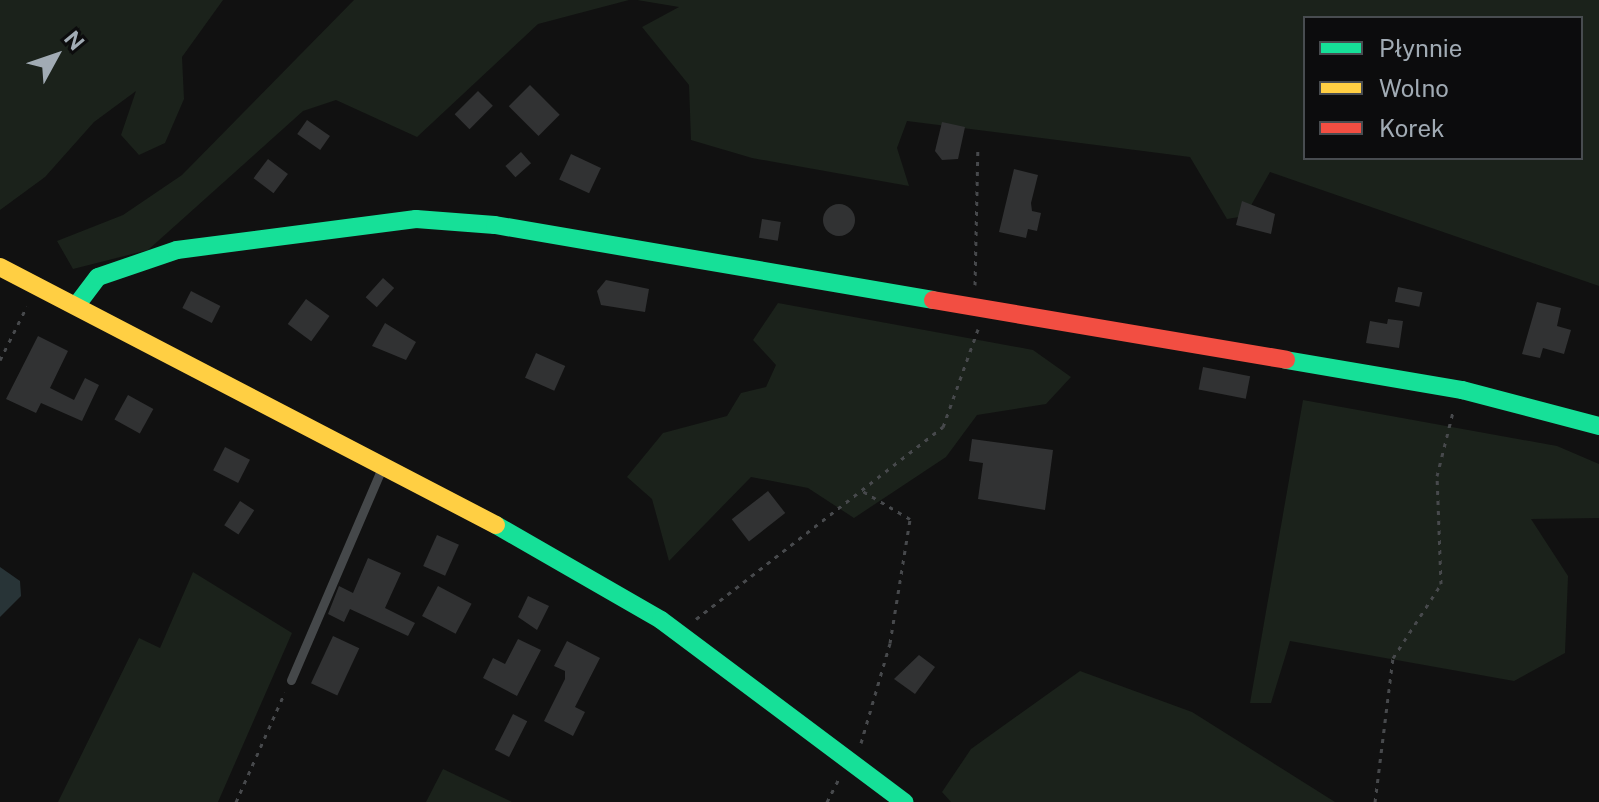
<!DOCTYPE html>
<meta charset="utf-8">
<style>
body{margin:0}
#map{position:relative;width:1599px;height:802px;overflow:hidden;background:#111;font-family:"Public Sans",sans-serif}
div>[style]{position:absolute}
.green>*{inset:0;background:#1b221b}
.water>*{inset:0;background:#283437}
.building>*{inset:0;background:#313233;transform-origin:0 0}
.round{border-radius:50%}
.path>*{height:3px;margin-top:-1.5px;transform-origin:0;background:repeating-linear-gradient(90deg,#47494c 0 4px,transparent 0 10px)}
.lane>*{height:9px;margin:-4.5px;padding:0 4.5px;transform-origin:4.5px;border-radius:4.5px;background:#45484a}
.fast>*{height:18px;margin:-9px;padding:0 9px;transform-origin:9px;border-radius:9px;background:#16e098}
.slow>*{height:18px;margin:-9px;padding:0 9px;transform-origin:9px;border-radius:9px;background:#ffcf43}
.jam>*{height:18px;margin:-9px;padding:0 9px;transform-origin:9px;border-radius:9px;background:#f24e42}
span{translate:-50% -50%;white-space:nowrap;text-align:center;line-height:1.15;-webkit-text-stroke:7px #0c0c0d;paint-order:stroke}
.legend{position:absolute;left:1303px;top:16px;width:280px;height:144px;box-sizing:border-box;background:#0c0c0d;border:2px solid #484c50;margin:0;padding:10px 14px;list-style:none;font-size:24px;color:#a1abb4}
.legend li{display:flex;align-items:center;gap:16px;height:40px}
.legend b{width:40px;border:2px solid #484c50}
.north{position:absolute;left:16px;top:16px;width:80px;height:80px;-webkit-text-stroke:6px #0c0c0d;paint-order:stroke;rotate:50deg;font-size:22px;font-weight:700;line-height:32px;text-align:center;color:#a1abb4}
.north::after{content:'';display:block;margin:auto;width:28px;height:36px;background:#a1abb4;clip-path:polygon(50% 0,100% 100%,50% 72%,0 100%)}
</style>
<div id="map">
<div class="green">
<i style="clip-path:polygon(0 0,223px 0,182px 57px,184px 99px,165px 143px,139px 155px,121px 135px,136px 91px,94px 122px,45px 177px,0 210px)"></i>
<i style="clip-path:polygon(354px 0,629px 0,538px 24px,417px 137px,336px 100px,303px 111px,148px 250px,73px 269px,57px 241px,123px 215px,182px 175px)"></i>
<i style="clip-path:polygon(evenodd,637px 0,1599px 0,1599px 286px,1270px 172px,1245px 216px,1227px 219px,1190px 157px,907px 121px,897px 148px,909px 186px,752px 158px,691px 140px,689px 85px,642px 27px,679px 7px,637px 0,1305px 18px,1581px 18px,1581px 158px,1305px 158px,1305px 18px)"></i>
<i style="clip-path:polygon(778px 303px,1033px 350px,1071px 377px,1046px 404px,977px 415px,946px 457px,854px 518px,808px 488px,751px 477px,669px 561px,652px 499px,627px 477px,663px 433px,727px 416px,741px 393px,766px 387px,776px 365px,753px 340px)"></i>
<i style="clip-path:polygon(1303px 400px,1557px 446px,1599px 464px,1599px 518px,1531px 519px,1568px 576px,1565px 653px,1514px 681px,1290px 641px,1271px 703px,1250px 703px)"></i>
<i style="clip-path:polygon(193px 572px,292px 633px,218px 802px,58px 802px,139px 638px,160px 648px)"></i>
<i style="clip-path:polygon(1080px 671px,1192px 712px,1335px 802px,951px 802px,942px 792px,971px 749px)"></i>
<i style="clip-path:polygon(443px 769px,512px 802px,426px 802px)"></i>
</div>
<div class="water">
<i style="clip-path:polygon(0 567px,20px 581px,21px 596px,0 617px)"></i>
</div>
<div class="building">
<i style="left:530px;top:85px;width:42px;height:30px;rotate:45deg"></i>
<i style="left:478px;top:91px;width:21px;height:33px;rotate:45deg"></i>
<i style="left:307px;top:120px;width:28px;height:17px;rotate:35deg"></i>
<i style="clip-path:polygon(942px 122px,965px 127px,958px 159px,942px 160px,935px 151px)"></i>
<i style="left:521px;top:152px;width:15px;height:21px;rotate:48deg"></i>
<i style="left:571px;top:154px;width:33px;height:28px;rotate:25deg"></i>
<i style="left:268px;top:159px;width:25px;height:24px;rotate:37deg"></i>
<i style="clip-path:polygon(1014px 169px,1038px 175px,1031px 203px,1032px 211px,1041px 213px,1037px 231px,1028px 229px,1026px 238px,999px 232px)"></i>
<i style="clip-path:polygon(1242px 201px,1275px 214px,1271px 234px,1236px 225px)"></i>
<i class="round" style="left:823px;top:204px;width:32px;height:32px"></i>
<i style="left:762px;top:219px;width:19px;height:19px;rotate:9deg"></i>
<i style="left:383px;top:278px;width:15px;height:26px;rotate:42deg"></i>
<i style="clip-path:polygon(606px 280px,649px 289px,645px 312px,601px 305px,597px 291px)"></i>
<i style="left:1398px;top:287px;width:25px;height:15px;rotate:12deg"></i>
<i style="left:191px;top:291px;width:33px;height:19px;rotate:27deg"></i>
<i style="left:306px;top:299px;width:29px;height:31px;rotate:36deg"></i>
<i style="clip-path:polygon(1537px 302px,1561px 308px,1557px 326px,1571px 330px,1564px 354px,1543px 348px,1540px 358px,1522px 354px)"></i>
<i style="clip-path:polygon(1388px 319px,1403px 321px,1399px 348px,1366px 343px,1370px 321px,1387px 324px)"></i>
<i style="clip-path:polygon(385px 323px,416px 342px,406px 360px,372px 346px)"></i>
<i style="clip-path:polygon(38px 336px,68px 351px,50px 388px,74px 400px,85px 378px,99px 385px,82px 421px,41px 403px,36px 413px,6px 399px)"></i>
<i style="left:536px;top:353px;width:32px;height:27px;rotate:24deg"></i>
<i style="left:1203px;top:367px;width:48px;height:23px;rotate:11deg"></i>
<i style="left:128px;top:395px;width:29px;height:28px;rotate:29deg"></i>
<i style="clip-path:polygon(972px 439px,1053px 450px,1045px 510px,978px 499px,983px 463px,969px 461px)"></i>
<i style="left:225px;top:447px;width:28px;height:26px;rotate:27deg"></i>
<i style="left:768px;top:491px;width:28px;height:46px;rotate:52deg"></i>
<i style="left:240px;top:501px;width:17px;height:29px;rotate:33deg"></i>
<i style="left:437px;top:535px;width:24px;height:34px;rotate:24deg"></i>
<i style="clip-path:polygon(368px 558px,401px 573px,385px 608px,415px 623px,408px 636px,350px 609px,344px 622px,328px 614px,339px 586px,353px 593px)"></i>
<i style="left:438px;top:586px;width:38px;height:34px;rotate:28deg"></i>
<i style="clip-path:polygon(528px 596px,549px 606px,537px 630px,518px 617px)"></i>
<i style="left:333px;top:636px;width:29px;height:52px;rotate:25deg"></i>
<i style="clip-path:polygon(518px 639px,541px 650px,517px 696px,483px 678px,493px 658px,505px 664px)"></i>
<i style="clip-path:polygon(567px 641px,600px 658px,575px 707px,585px 712px,573px 736px,544px 721px,565px 679px,565px 671px,554px 666px)"></i>
<i style="clip-path:polygon(919px 655px,935px 667px,915px 694px,894px 679px)"></i>
<i style="left:513px;top:714px;width:16px;height:40px;rotate:27deg"></i>
</div>
<div class="path">
<i style="left:975px;top:285px;width:138px;rotate:-88.8deg"></i>
<i style="left:0;top:360px;width:60px;rotate:-63.4deg"></i>
<i style="left:696px;top:619px;width:313px;rotate:-37.9deg"></i>
<i style="left:943px;top:427px;width:104px;rotate:-70.3deg"></i>
<i style="left:861px;top:743px;width:104px;rotate:-73.8deg"></i>
<i style="left:890px;top:643px;width:126px;rotate:-80.8deg"></i>
<i style="left:910px;top:519px;width:57px;rotate:-149.4deg"></i>
<i style="left:236px;top:802px;width:120px;rotate:-66deg"></i>
<i style="left:827px;top:802px;width:25px;rotate:-63deg"></i>
<i style="left:1375px;top:802px;width:145px;rotate:-82.9deg"></i>
<i style="left:1393px;top:658px;width:88px;rotate:-57deg"></i>
<i style="left:1441px;top:584px;width:108px;rotate:-92.1deg"></i>
<i style="left:1437px;top:476px;width:66px;rotate:-76deg"></i>
</div>
<div class="lane">
<i style="left:291px;top:680px;width:228px;rotate:-66.8deg"></i>
</div>
<div class="fast">
<i style="left:76px;top:306px;width:36px;rotate:-53deg"></i>
<i style="left:98px;top:277px;width:83px;rotate:-18.9deg"></i>
<i style="left:177px;top:250px;width:241px;rotate:-7.4deg"></i>
<i style="left:416px;top:219px;width:79px;rotate:4.3deg"></i>
<i style="left:495px;top:225px;width:444px;rotate:9.7deg"></i>
<i style="left:1286px;top:360px;width:179px;rotate:9.7deg"></i>
<i style="left:1462px;top:390px;width:142px;rotate:14.7deg"></i>
<i style="left:496px;top:525px;width:190px;rotate:29.9deg"></i>
<i style="left:661px;top:620px;width:304px;rotate:36.8deg"></i>
</div>
<div class="slow">
<i style="left:0;top:267px;width:559px;rotate:27.48deg"></i>
</div>
<div class="jam">
<i style="left:933px;top:300px;width:358px;rotate:9.6deg"></i>
</div>
<ul class="legend">
<li><b style="height:10px;background:#16e098"></b>Płynnie</li>
<li><b style="height:10px;background:#ffcf43"></b>Wolno</li>
<li><b style="height:10px;background:#f24e42"></b>Korek</li>
</ul>
<div class="north">N</div>
</div>
